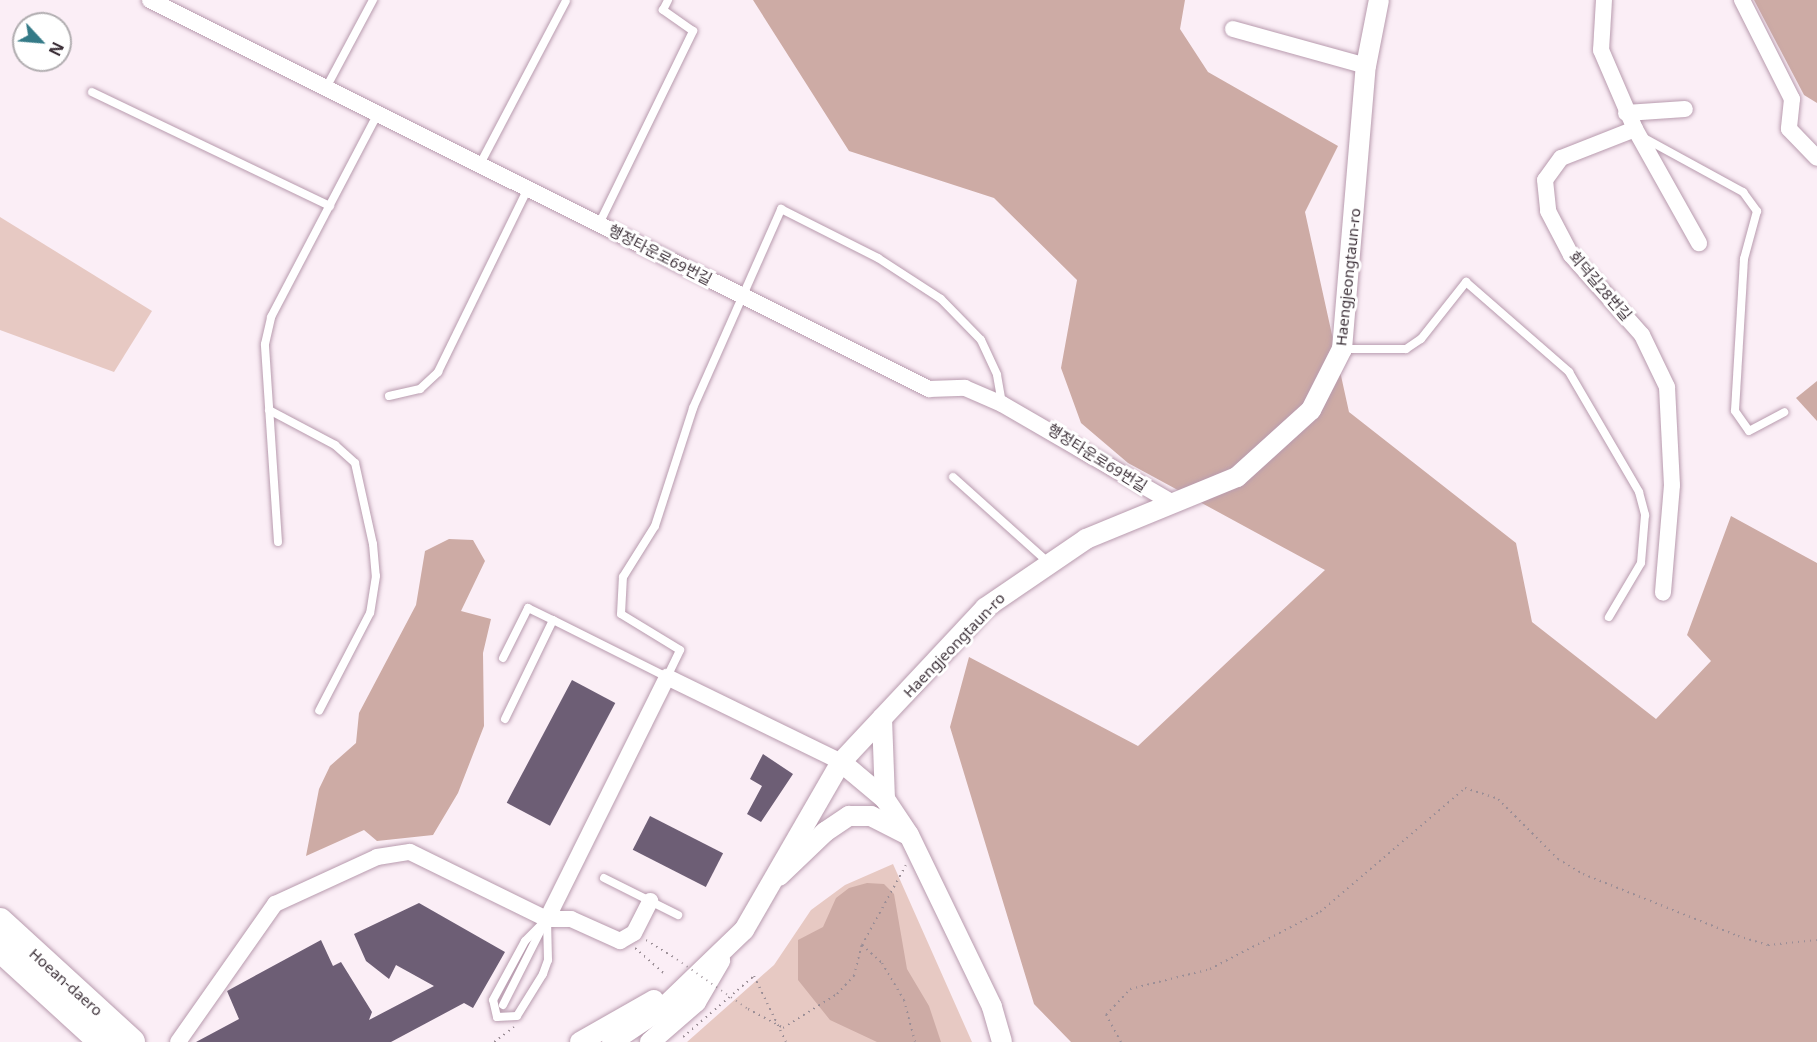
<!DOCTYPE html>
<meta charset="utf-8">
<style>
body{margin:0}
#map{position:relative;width:1817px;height:1042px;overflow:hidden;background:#fbeef6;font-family:"Noto Sans","Noto Sans KR",sans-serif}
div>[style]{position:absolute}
.green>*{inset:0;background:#e7c9c3}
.forest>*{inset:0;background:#cdaba5}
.building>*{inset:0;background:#6d5e75;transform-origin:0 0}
.path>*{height:2px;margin-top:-1px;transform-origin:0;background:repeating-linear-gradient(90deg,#9b8e96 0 1.5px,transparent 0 6px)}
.roads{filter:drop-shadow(0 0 2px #b89bae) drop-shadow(0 0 2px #b89bae)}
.service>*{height:8px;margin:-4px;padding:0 4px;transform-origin:4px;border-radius:4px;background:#fff}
.minor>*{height:16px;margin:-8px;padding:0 8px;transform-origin:8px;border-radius:8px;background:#fff}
.tertiary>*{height:20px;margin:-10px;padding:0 10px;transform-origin:10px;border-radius:10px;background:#fff}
.primary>*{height:26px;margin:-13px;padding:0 13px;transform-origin:13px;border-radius:13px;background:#fff}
.path-bridge>*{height:2px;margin-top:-1px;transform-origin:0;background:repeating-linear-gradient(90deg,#9b8e96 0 1.5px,transparent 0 6px)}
span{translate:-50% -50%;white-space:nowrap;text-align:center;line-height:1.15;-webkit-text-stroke:6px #fff;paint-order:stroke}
.street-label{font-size:15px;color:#3d3139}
.north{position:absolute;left:12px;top:12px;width:60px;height:60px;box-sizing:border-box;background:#fff;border:2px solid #b1adb0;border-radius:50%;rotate:116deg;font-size:16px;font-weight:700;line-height:24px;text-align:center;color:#3d3139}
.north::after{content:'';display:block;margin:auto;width:21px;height:27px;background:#347a87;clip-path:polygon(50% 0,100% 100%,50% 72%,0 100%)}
</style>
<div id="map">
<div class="green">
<i style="clip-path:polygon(0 217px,152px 311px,114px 372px,0 330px)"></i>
<i style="clip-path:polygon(893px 864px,972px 1042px,687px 1042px,774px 965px,811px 910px,845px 885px)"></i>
</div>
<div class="forest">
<i style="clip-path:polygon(753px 0,1185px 0,1180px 29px,1208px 72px,1338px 146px,1305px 212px,1349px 412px,1516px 543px,1532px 622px,1656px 719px,1711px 661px,1687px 635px,1731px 516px,1817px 563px,1817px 1042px,1071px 1042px,1034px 1004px,950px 727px,969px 657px,1138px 746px,1325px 570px,1128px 463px,1081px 423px,1061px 368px,1077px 280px,994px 198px,849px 151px)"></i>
<i style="clip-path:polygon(1754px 0,1817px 0,1817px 103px,1804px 95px)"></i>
<i style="clip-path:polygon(1817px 381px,1817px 421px,1796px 398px)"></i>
<i style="clip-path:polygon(449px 539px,473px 540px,485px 561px,461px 611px,491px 619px,483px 653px,484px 726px,458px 793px,433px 835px,377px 841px,364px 830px,306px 856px,319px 789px,330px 766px,356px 743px,359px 713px,416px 605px,425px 551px)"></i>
<i style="clip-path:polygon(867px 883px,884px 884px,894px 894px,907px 969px,929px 1006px,941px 1042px,877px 1042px,830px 1020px,798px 980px,798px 940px,823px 927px,836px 898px,849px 888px)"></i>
</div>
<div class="building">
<i style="left:572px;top:680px;width:49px;height:139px;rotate:28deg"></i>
<i style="clip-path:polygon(763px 754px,793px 774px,761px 822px,747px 814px,762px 786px,750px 779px)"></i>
<i style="left:650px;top:816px;width:82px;height:38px;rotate:27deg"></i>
<i style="clip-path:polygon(419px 903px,505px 952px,473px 1008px,464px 1003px,391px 1042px,196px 1042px,239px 1019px,227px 991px,321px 940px,333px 966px,341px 962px,372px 1012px,369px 1020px,434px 986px,396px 965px,389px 979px,366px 961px,354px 934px)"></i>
</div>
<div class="path">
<i style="left:646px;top:940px;width:31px;rotate:32deg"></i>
<i style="left:862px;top:945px;width:27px;rotate:42deg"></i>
<i style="left:882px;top:963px;width:43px;rotate:59.3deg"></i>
<i style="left:904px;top:1000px;width:43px;rotate:75.3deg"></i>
<i style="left:635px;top:948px;width:41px;rotate:41.1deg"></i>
<i style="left:748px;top:1009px;width:40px;rotate:28deg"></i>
<i style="left:783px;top:1028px;width:64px;rotate:-32.2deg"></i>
<i style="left:837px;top:994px;width:25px;rotate:-47deg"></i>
<i style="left:854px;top:976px;width:32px;rotate:-76deg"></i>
<i style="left:862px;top:945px;width:91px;rotate:-61.2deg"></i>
<i style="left:683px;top:1037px;width:94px;rotate:-40.7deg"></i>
<i style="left:754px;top:976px;width:73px;rotate:64.1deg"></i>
<i style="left:494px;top:1042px;width:25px;rotate:-37deg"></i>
<i style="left:1121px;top:1042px;width:31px;rotate:-119deg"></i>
<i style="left:1106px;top:1015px;width:35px;rotate:-47deg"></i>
<i style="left:1130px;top:989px;width:82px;rotate:-14deg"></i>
<i style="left:1210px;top:969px;width:124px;rotate:-27.4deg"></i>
<i style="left:1320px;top:912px;width:191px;rotate:-40.5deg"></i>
<i style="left:1465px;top:788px;width:35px;rotate:18deg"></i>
<i style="left:1498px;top:799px;width:85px;rotate:45deg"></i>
<i style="left:1558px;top:859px;width:29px;rotate:31deg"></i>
<i style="left:1583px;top:874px;width:167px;rotate:21.8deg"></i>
<i style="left:1738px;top:936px;width:31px;rotate:17deg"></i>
<i style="left:1768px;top:945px;width:49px;rotate:-5.8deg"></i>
</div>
<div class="roads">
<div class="service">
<i style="left:327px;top:86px;width:98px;rotate:-61.9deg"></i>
<i style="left:92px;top:92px;width:264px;rotate:25.6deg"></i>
<i style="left:1646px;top:139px;width:111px;rotate:28.7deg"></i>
<i style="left:1743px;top:192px;width:24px;rotate:54deg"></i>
<i style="left:1757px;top:211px;width:50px;rotate:105.2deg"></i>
<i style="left:1744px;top:259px;width:152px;rotate:93.4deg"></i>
<i style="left:1735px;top:411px;width:24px;rotate:55deg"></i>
<i style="left:1749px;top:431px;width:40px;rotate:-28deg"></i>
<i style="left:480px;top:164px;width:184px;rotate:-62.2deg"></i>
<i style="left:599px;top:224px;width:215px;rotate:-64deg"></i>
<i style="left:693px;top:31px;width:37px;rotate:-145deg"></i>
<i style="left:663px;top:10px;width:11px;rotate:-63deg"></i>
<i style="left:1342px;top:349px;width:64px"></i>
<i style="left:1406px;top:349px;width:18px;rotate:-34deg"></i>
<i style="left:1421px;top:339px;width:73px;rotate:-51.7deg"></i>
<i style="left:1466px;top:282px;width:137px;rotate:41.1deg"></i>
<i style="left:1569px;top:372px;width:139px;rotate:59.7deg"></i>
<i style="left:1639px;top:492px;width:24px;rotate:75deg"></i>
<i style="left:1645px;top:515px;width:48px;rotate:94.8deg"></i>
<i style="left:1641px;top:563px;width:63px;rotate:120.7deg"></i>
<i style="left:389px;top:396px;width:32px;rotate:-13deg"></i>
<i style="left:420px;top:389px;width:25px;rotate:-43deg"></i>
<i style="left:438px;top:372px;width:205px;rotate:-63.9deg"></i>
<i style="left:269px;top:410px;width:75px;rotate:27.9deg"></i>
<i style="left:335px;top:445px;width:27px;rotate:42deg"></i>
<i style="left:355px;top:463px;width:83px;rotate:77.5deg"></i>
<i style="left:373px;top:544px;width:32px;rotate:85deg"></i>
<i style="left:376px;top:576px;width:37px;rotate:99deg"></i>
<i style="left:370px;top:613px;width:110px;rotate:117.5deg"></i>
<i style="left:953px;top:477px;width:129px;rotate:41.9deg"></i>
<i style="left:278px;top:542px;width:198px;rotate:-93.8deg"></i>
<i style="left:265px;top:344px;width:28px;rotate:-77deg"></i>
<i style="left:271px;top:317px;width:230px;rotate:-62.3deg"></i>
<i style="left:503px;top:658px;width:56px;rotate:-63.4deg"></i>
<i style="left:528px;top:608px;width:28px;rotate:26deg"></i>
<i style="left:505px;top:719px;width:110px;rotate:-64.1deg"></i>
<i style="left:553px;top:620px;width:127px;rotate:26.6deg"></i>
<i style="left:667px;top:677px;width:30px;rotate:-64deg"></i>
<i style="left:680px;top:650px;width:69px;rotate:-148.6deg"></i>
<i style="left:621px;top:614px;width:37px;rotate:-87deg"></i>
<i style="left:623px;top:577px;width:60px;rotate:-57.9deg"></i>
<i style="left:655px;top:526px;width:124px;rotate:-72.1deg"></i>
<i style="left:693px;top:408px;width:218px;rotate:-66.1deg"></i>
<i style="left:781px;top:209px;width:109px;rotate:26.8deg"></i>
<i style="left:878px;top:258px;width:75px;rotate:33.1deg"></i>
<i style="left:941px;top:299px;width:57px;rotate:45.7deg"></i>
<i style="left:981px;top:340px;width:38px;rotate:65deg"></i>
<i style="left:997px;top:375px;width:28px;rotate:80deg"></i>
<i style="left:604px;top:878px;width:83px;rotate:26.6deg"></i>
<i style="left:547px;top:919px;width:41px;rotate:88.6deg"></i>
<i style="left:548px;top:960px;width:15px;rotate:110deg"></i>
<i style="left:543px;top:974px;width:49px;rotate:121.8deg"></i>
<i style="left:517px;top:1016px;width:20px;rotate:177deg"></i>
<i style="left:497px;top:1017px;width:17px;rotate:-103deg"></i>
<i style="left:493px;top:1000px;width:67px;rotate:-61.5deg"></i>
<i style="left:525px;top:941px;width:31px;rotate:-45deg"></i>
<i style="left:503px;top:1005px;width:93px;rotate:-63.2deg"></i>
</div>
<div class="minor">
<i style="left:150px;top:0;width:871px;rotate:26.54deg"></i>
<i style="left:929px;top:389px;width:36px;rotate:-2deg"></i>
<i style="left:965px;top:388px;width:40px;rotate:23.4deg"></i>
<i style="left:1002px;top:404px;width:193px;rotate:30.1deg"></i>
<i style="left:1604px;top:0;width:50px;rotate:93.4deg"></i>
<i style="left:1601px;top:50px;width:86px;rotate:66.7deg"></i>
<i style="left:1635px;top:129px;width:79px;rotate:158.6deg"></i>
<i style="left:1561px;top:158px;width:27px;rotate:126deg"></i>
<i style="left:1545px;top:180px;width:31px;rotate:84deg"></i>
<i style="left:1548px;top:211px;width:50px;rotate:62.4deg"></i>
<i style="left:1571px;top:255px;width:107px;rotate:48.4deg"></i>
<i style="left:1642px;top:335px;width:58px;rotate:64.3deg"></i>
<i style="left:1667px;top:387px;width:98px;rotate:87.1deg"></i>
<i style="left:1672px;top:485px;width:108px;rotate:94.8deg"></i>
<i style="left:1742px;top:0;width:111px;rotate:63.2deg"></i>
<i style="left:1792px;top:99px;width:30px;rotate:96deg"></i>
<i style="left:1789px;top:129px;width:40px;rotate:46deg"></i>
<i style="left:1233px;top:29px;width:138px;rotate:15.5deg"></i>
<i style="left:1626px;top:113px;width:59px;rotate:-3.9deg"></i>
<i style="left:1635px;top:129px;width:131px;rotate:60.7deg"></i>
<i style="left:547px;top:919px;width:24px"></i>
<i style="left:571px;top:919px;width:54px;rotate:24.2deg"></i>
<i style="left:620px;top:941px;width:16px;rotate:-30deg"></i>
<i style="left:634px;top:933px;width:36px;rotate:-63deg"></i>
<i style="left:178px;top:1042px;width:169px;rotate:-54.9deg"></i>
<i style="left:275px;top:904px;width:112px;rotate:-24.7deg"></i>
<i style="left:377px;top:857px;width:33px;rotate:-9deg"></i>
<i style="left:410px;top:852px;width:153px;rotate:26.1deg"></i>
<i style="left:547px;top:919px;width:270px;rotate:-63.6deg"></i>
<i style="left:667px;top:677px;width:194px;rotate:26deg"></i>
</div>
<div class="tertiary">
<i style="left:882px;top:718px;width:81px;rotate:87.9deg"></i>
<i style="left:841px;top:762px;width:57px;rotate:40.1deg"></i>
<i style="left:885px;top:799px;width:43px;rotate:56.3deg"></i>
<i style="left:909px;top:835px;width:191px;rotate:64.2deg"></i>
<i style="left:992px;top:1007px;width:36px;rotate:74deg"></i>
<i style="left:779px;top:876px;width:64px;rotate:-43.7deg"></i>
<i style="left:825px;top:832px;width:29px;rotate:-34deg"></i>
<i style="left:849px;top:816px;width:22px"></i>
<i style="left:871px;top:816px;width:42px;rotate:27.2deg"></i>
<i style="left:580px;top:1042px;width:85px;rotate:-29.6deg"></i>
<i style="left:612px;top:1042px;width:63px;rotate:-33.9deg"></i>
<i style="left:664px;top:1007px;width:111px;rotate:-43.9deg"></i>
<i style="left:744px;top:930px;width:194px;rotate:-60deg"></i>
<i style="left:841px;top:762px;width:211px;rotate:-46.9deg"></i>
<i style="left:985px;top:608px;width:122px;rotate:-34.3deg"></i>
<i style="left:1086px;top:539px;width:163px;rotate:-22.3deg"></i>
<i style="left:1237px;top:477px;width:100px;rotate:-42.2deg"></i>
<i style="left:1311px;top:410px;width:68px;rotate:-63.1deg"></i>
<i style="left:1342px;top:349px;width:284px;rotate:-85.2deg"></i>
<i style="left:1366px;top:66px;width:67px;rotate:-78.9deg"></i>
<i style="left:650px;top:1042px;width:61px;rotate:-41deg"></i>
<i style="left:696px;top:1002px;width:48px;rotate:-59.7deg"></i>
</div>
<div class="primary">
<i style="left:0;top:921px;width:179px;rotate:42.5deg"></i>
<i style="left:0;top:949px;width:138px;rotate:42.4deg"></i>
</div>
</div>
<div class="path-bridge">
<i style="left:672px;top:956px;width:93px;rotate:34.9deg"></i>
</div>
<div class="street-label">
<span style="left:660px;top:255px;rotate:27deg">행정타운로69번길</span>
<span style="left:1348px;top:277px;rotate:-84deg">Haengjeongtaun-ro</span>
<span style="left:1600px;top:286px;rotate:49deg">회덕길28번길</span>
<span style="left:1097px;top:458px;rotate:32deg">행정타운로69번길</span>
<span style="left:954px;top:645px;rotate:-46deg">Haengjeongtaun-ro</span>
<span style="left:66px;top:982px;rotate:42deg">Hoean-daero</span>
</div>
<div class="north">N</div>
</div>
